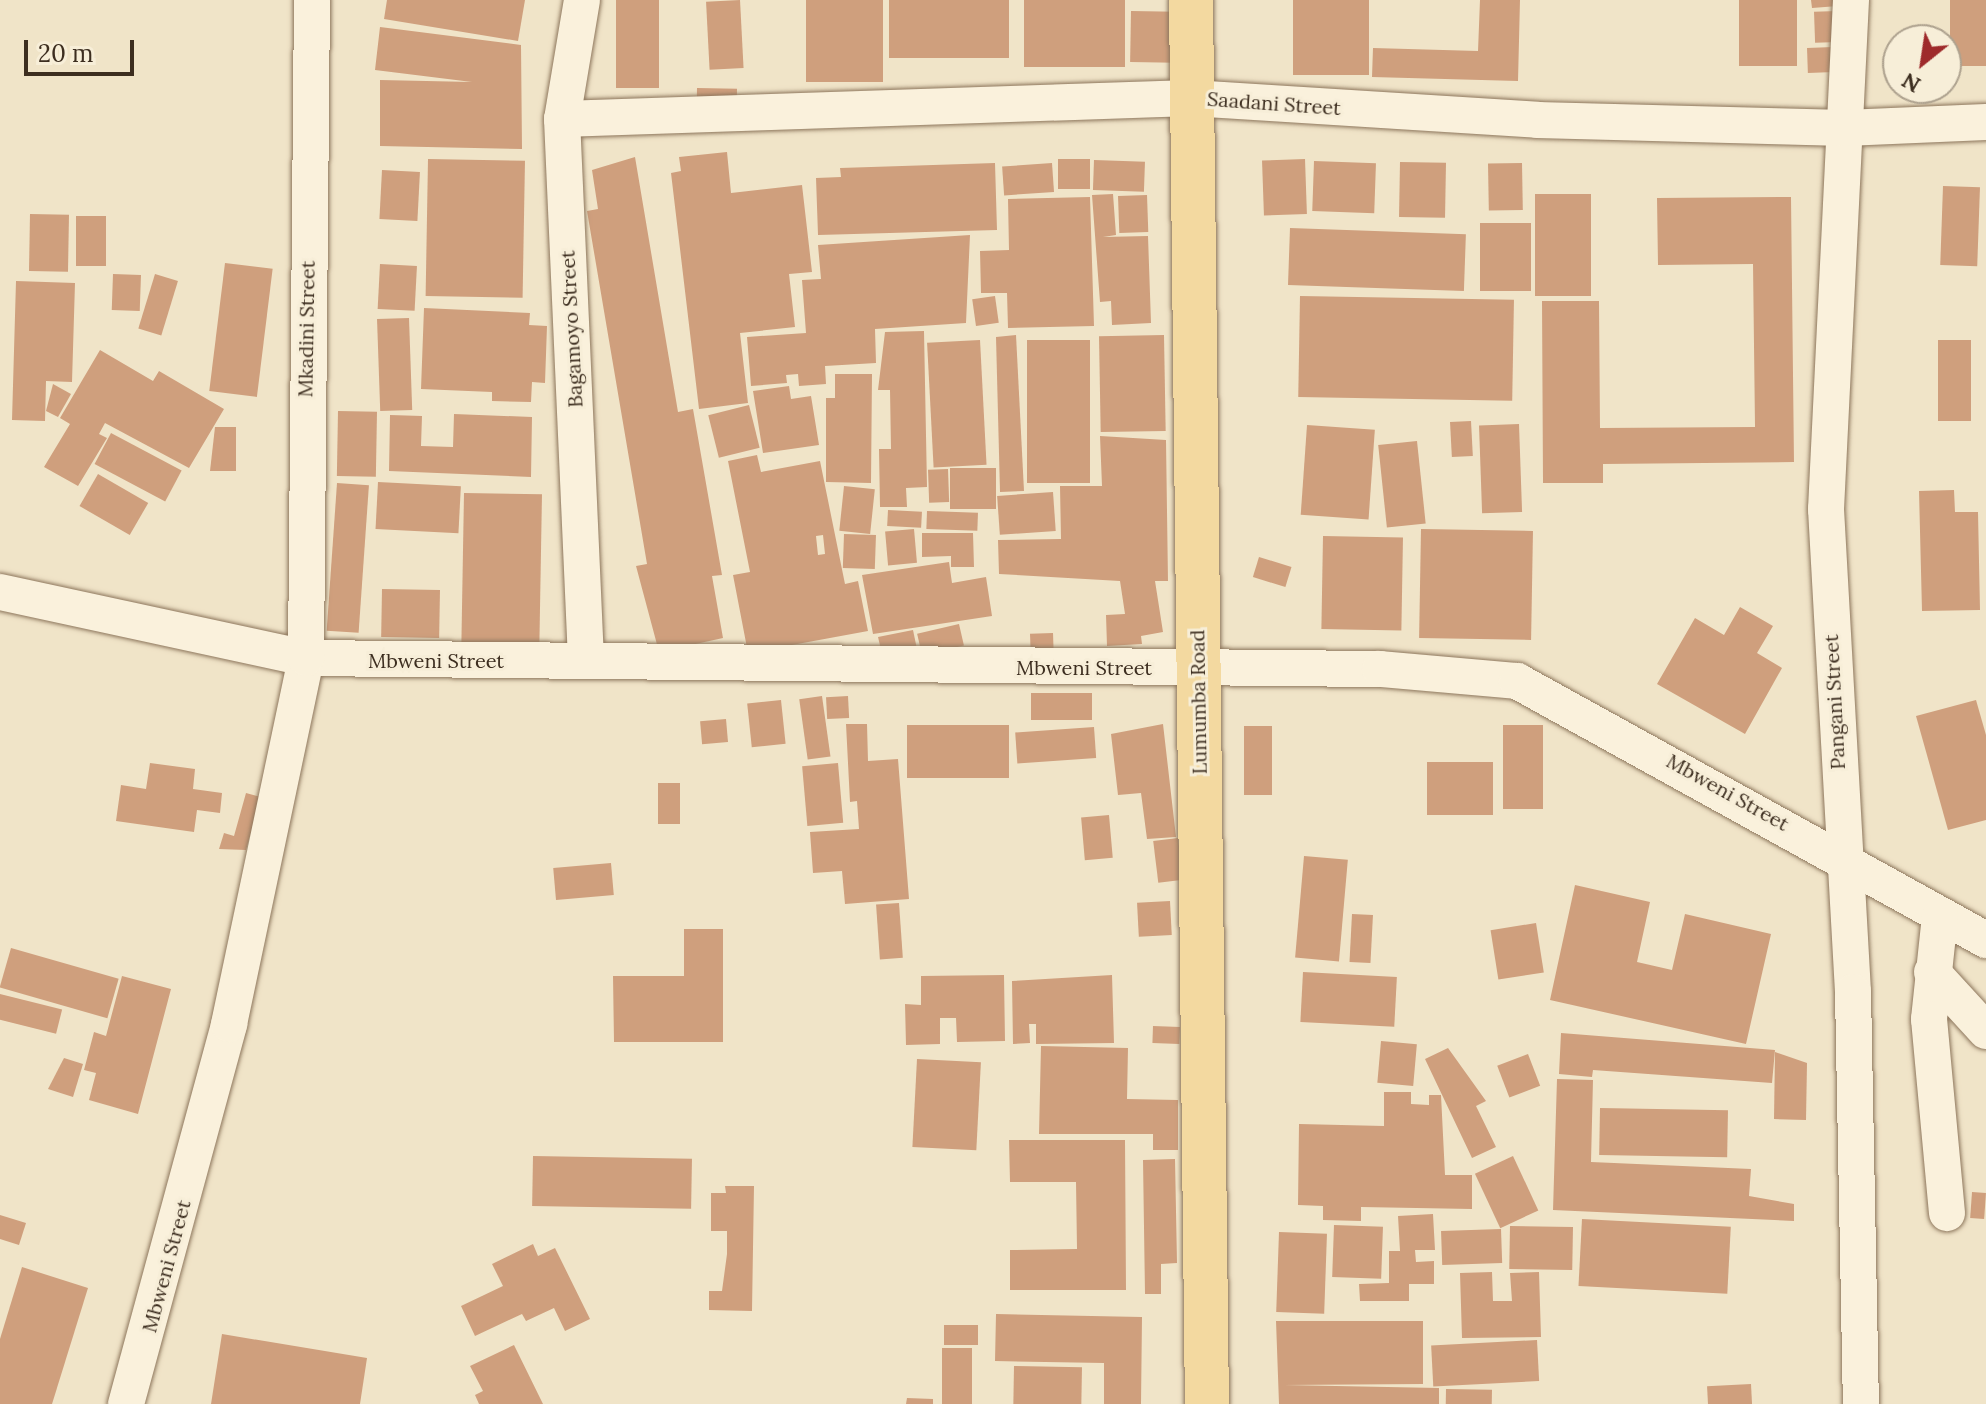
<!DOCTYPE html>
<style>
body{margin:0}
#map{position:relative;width:1986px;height:1404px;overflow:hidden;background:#f0e4c8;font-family:Lora,serif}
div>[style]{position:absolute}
.building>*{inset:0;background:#cf9f7d;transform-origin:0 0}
.roads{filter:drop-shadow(0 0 2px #8d765c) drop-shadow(0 0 2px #8d765c)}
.minor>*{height:36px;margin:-18px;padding:0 18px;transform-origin:18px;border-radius:18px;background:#faf1dc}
.major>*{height:44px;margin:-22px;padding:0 22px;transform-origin:22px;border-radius:22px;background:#f3d9a0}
span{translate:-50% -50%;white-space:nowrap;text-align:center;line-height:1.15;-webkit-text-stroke:6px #f7eed8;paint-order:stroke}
.street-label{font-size:20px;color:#3d2e20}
.north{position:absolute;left:1882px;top:24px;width:80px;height:80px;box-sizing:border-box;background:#f7eed8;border:2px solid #ada18e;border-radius:50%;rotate:210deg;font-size:22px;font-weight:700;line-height:32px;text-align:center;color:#3d2e20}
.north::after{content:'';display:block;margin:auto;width:28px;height:36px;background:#9e2a2b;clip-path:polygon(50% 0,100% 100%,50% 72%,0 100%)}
.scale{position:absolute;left:24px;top:40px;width:110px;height:36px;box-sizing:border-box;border:4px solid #3d2e20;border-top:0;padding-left:10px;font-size:24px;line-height:28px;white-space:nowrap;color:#3d2e20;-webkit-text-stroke:6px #f7eed8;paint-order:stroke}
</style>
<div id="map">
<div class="building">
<i style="clip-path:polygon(387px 0,525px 0,518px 41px,384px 19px)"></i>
<i style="left:616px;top:0;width:43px;height:88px"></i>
<i style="left:740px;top:0;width:68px;height:34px;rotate:87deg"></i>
<i style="left:806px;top:0;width:77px;height:82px"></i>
<i style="left:889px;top:0;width:120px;height:58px"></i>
<i style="left:1024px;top:0;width:101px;height:67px"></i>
<i style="left:1293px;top:0;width:76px;height:75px"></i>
<i style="clip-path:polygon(1480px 0,1520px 0,1518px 81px,1372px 77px,1373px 48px,1478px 51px)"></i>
<i style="left:1739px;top:0;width:58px;height:66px"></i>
<i style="clip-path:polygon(1811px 0,1838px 0,1838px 6px,1812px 8px)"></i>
<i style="left:1950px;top:0;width:36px;height:66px"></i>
<i style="left:1131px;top:11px;width:45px;height:51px;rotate:1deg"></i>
<i style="left:1838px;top:11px;width:31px;height:24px;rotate:88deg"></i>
<i style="clip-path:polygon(380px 27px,521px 45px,522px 149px,380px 146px,380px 80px,472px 82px,375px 70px)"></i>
<i style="left:1833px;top:47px;width:25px;height:26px;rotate:88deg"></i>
<i style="left:697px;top:88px;width:40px;height:24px;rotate:1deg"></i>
<i style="clip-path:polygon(727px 152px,731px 193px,802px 185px,812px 272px,789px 274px,795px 327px,740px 333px,748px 403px,699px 409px,671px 173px,681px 171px,679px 157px)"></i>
<i style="clip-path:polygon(635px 157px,678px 412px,693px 409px,722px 575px,712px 576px,723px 638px,659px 652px,636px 566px,647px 564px,587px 211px,598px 209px,592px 170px)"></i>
<i style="left:428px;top:159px;width:97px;height:137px;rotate:1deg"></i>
<i style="left:1058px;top:159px;width:32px;height:30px"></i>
<i style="left:1305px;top:159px;width:55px;height:43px;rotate:88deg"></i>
<i style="left:1094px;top:160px;width:51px;height:30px;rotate:2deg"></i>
<i style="left:1314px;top:161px;width:62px;height:50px;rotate:2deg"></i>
<i style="left:1400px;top:162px;width:46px;height:55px;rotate:1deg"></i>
<i style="clip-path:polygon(995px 163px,997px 230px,818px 235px,816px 178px,841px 177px,840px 168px)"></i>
<i style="left:1052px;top:163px;width:29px;height:50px;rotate:86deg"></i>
<i style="left:1522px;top:163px;width:47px;height:34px;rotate:89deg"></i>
<i style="left:382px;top:170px;width:38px;height:49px;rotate:3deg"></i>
<i style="left:1943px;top:186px;width:37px;height:79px;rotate:2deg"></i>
<i style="clip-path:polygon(1113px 194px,1116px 235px,1103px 237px,1148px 236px,1151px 323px,1112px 325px,1111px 301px,1100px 302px,1092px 195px)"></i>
<i style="left:1535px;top:194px;width:56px;height:102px"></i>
<i style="left:1147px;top:195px;width:37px;height:29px;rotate:88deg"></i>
<i style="clip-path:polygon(1090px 197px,1094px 326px,1008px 328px,1007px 293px,981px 293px,980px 251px,1009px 250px,1008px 199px)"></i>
<i style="clip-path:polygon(1791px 197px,1794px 462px,1603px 464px,1603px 483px,1543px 483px,1542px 301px,1599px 301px,1600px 428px,1755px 427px,1753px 264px,1658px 265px,1657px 198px)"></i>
<i style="left:30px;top:214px;width:39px;height:57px;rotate:1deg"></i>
<i style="left:76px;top:216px;width:30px;height:50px"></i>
<i style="left:1480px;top:223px;width:51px;height:68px"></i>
<i style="left:1290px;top:228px;width:176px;height:57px;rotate:2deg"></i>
<i style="clip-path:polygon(970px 235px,966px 323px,875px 329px,876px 363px,825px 366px,826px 384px,799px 386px,798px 374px,786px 375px,787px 383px,751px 386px,747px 337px,806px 333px,802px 280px,821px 279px,818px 245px)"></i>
<i style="left:225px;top:263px;width:48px;height:129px;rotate:7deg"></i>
<i style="left:380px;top:264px;width:37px;height:45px;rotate:3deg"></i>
<i style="left:113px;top:274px;width:28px;height:36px;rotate:2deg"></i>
<i style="left:155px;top:274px;width:24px;height:57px;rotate:17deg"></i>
<i style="clip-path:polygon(16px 281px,75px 283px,72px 382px,46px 381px,45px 421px,12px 420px)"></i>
<i style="left:995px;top:296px;width:27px;height:23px;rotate:82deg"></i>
<i style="left:1300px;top:296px;width:214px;height:101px;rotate:1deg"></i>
<i style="clip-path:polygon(424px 308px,530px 313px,529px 325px,547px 326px,545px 383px,532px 382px,531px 402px,492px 401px,492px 392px,421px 389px)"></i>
<i style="left:409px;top:318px;width:92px;height:32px;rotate:88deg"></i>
<i style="clip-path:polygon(924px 331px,927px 487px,906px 488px,907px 507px,880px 507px,879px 449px,891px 449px,890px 390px,878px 390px,885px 332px)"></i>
<i style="clip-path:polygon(1016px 335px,1024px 491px,1000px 492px,996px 337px)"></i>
<i style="left:1164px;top:335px;width:96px;height:65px;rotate:89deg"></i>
<i style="left:980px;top:340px;width:125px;height:53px;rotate:87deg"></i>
<i style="left:1027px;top:340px;width:63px;height:143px"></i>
<i style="left:1938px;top:340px;width:33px;height:81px"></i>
<i style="clip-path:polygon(100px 350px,153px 381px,159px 371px,224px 409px,189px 468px,105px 423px,99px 434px,107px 438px,78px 486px,44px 467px,70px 424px,60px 418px)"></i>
<i style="clip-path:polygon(835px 374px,872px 374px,871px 483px,826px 482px,826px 398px,835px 398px)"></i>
<i style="clip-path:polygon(53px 384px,71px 394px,58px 417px,46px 411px)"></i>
<i style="clip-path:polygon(789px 386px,791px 399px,811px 396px,819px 445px,763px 453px,753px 391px)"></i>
<i style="left:749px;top:405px;width:44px;height:42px;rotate:76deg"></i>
<i style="left:338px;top:411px;width:39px;height:65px;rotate:1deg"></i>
<i style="clip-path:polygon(454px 414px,532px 417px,531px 477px,389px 471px,390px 415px,422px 416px,421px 446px,453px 447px)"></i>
<i style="left:1471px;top:421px;width:35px;height:21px;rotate:87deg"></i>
<i style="left:1519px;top:424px;width:88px;height:40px;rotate:88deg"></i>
<i style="left:1307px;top:425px;width:68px;height:90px;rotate:4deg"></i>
<i style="clip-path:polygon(215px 427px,236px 427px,236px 471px,210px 471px)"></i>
<i style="left:111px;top:433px;width:80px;height:35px;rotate:28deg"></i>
<i style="clip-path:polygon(1100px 436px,1166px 440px,1168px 581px,1155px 581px,1163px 632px,1141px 636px,1142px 644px,1107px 646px,1106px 615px,1125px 614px,1120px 581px,999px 574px,998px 540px,1061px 539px,1060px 486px,1102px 486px)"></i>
<i style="left:1417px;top:441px;width:83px;height:39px;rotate:84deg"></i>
<i style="clip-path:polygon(evenodd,757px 455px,761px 472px,820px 461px,845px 584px,858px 581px,868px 631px,748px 653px,733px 575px,750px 572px,728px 461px,757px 455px,823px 535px,825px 554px,818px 555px,816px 536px,823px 535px)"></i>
<i style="left:950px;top:468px;width:46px;height:41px"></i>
<i style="left:948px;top:469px;width:33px;height:20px;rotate:88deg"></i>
<i style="left:98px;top:474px;width:58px;height:37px;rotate:30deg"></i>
<i style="left:378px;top:482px;width:83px;height:47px;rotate:3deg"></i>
<i style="left:337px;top:483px;width:32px;height:148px;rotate:4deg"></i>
<i style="left:844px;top:486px;width:31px;height:45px;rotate:6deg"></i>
<i style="clip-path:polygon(1954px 490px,1955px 512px,1978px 512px,1980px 610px,1922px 611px,1919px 491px)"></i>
<i style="left:1053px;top:492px;width:39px;height:56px;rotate:86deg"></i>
<i style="left:464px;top:493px;width:78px;height:153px;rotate:1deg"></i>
<i style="left:888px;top:510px;width:34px;height:16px;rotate:3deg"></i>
<i style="left:927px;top:511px;width:51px;height:18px;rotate:2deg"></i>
<i style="left:914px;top:529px;width:34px;height:29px;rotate:85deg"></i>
<i style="left:1421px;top:529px;width:112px;height:109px;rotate:1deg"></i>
<i style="clip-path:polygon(922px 533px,973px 533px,974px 567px,951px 567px,951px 556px,922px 557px)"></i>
<i style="left:844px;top:534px;width:32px;height:34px;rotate:2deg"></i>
<i style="left:1323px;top:536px;width:80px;height:93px;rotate:1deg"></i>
<i style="left:1259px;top:557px;width:34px;height:21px;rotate:17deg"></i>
<i style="clip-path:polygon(949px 562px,952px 583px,986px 577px,992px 616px,873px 634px,862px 575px)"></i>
<i style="left:382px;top:589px;width:58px;height:48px;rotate:1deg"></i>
<i style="clip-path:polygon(1740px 607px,1773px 626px,1757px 653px,1782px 668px,1745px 734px,1657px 684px,1695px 618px,1724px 635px)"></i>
<i style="left:959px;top:624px;width:22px;height:43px;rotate:77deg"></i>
<i style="clip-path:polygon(913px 630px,918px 654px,883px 658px,878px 637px)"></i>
<i style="left:1053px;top:633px;width:25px;height:23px;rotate:88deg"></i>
<i style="left:1031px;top:693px;width:61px;height:27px"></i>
<i style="left:822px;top:696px;width:61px;height:23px;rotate:82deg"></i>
<i style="left:848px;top:696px;width:22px;height:22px;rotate:87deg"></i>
<i style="left:781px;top:700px;width:44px;height:34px;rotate:84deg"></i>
<i style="clip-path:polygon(1976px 700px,1986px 735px,1986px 820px,1948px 830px,1916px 716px)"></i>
<i style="left:726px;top:719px;width:23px;height:26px;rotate:85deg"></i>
<i style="clip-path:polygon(846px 724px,867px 724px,868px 761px,898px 759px,909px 899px,845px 904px,842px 871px,813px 873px,810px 832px,859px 829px,857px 801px,850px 802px)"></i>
<i style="clip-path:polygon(1163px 724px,1176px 837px,1147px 839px,1141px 793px,1118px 795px,1111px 734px)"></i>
<i style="left:907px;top:725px;width:102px;height:53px"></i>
<i style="left:1503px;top:725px;width:40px;height:84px"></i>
<i style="left:1244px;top:726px;width:28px;height:69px"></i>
<i style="left:1094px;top:727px;width:31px;height:79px;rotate:86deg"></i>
<i style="left:1427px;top:762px;width:66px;height:53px"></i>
<i style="clip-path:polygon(150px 763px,195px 769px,193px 789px,222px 793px,220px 813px,197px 810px,194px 832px,116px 821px,121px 785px,146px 789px)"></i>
<i style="left:838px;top:763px;width:60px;height:36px;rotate:85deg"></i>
<i style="left:658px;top:783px;width:22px;height:41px"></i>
<i style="clip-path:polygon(246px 793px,261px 797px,246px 850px,219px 849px,224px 833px,234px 836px)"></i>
<i style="left:1109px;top:815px;width:43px;height:28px;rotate:85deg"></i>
<i style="left:1178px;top:838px;width:42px;height:25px;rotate:83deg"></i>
<i style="left:1304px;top:856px;width:44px;height:102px;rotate:5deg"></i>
<i style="left:611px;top:863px;width:32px;height:58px;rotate:85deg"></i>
<i style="clip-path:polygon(1575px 885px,1650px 902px,1637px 962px,1672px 970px,1685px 914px,1771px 934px,1746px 1044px,1550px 1000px)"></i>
<i style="left:1170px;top:901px;width:34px;height:33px;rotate:87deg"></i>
<i style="left:899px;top:903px;width:55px;height:23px;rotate:86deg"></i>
<i style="left:1352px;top:914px;width:21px;height:48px;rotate:3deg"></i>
<i style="left:1536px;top:923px;width:50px;height:46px;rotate:81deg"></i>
<i style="clip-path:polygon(684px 929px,723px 929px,723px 1042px,614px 1042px,613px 976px,684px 976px)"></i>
<i style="left:11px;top:948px;width:112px;height:41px;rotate:16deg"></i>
<i style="left:1303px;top:972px;width:94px;height:50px;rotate:3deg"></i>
<i style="clip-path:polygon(1004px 975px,1005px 1041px,957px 1042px,956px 1018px,940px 1018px,940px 1044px,906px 1045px,905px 1004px,921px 1005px,921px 976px)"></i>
<i style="clip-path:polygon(1112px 975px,1114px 1043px,1036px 1044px,1036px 1024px,1029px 1024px,1030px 1043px,1013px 1044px,1012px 981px)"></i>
<i style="clip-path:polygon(122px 976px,171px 989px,138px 1114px,89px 1100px,96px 1073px,84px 1070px,94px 1032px,106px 1036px)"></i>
<i style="left:0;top:994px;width:64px;height:25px;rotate:14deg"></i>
<i style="left:1153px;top:1026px;width:27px;height:17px;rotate:2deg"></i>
<i style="clip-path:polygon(1561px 1033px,1775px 1050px,1772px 1083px,1593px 1070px,1592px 1077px,1559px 1074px)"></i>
<i style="left:1381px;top:1041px;width:36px;height:42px;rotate:5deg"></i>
<i style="clip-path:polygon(1041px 1046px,1128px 1048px,1127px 1099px,1178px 1100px,1178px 1150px,1153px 1150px,1153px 1134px,1039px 1134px)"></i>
<i style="clip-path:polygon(1448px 1048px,1486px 1101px,1476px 1106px,1496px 1147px,1472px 1158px,1425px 1059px)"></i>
<i style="clip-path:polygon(1775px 1052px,1807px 1063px,1806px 1120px,1774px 1119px)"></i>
<i style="left:1528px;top:1054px;width:34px;height:33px;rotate:69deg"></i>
<i style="clip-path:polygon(64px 1058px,83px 1064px,73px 1097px,48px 1089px)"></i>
<i style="left:917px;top:1059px;width:64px;height:88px;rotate:3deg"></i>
<i style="clip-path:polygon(1557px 1079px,1593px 1080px,1591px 1162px,1751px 1169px,1749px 1196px,1794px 1204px,1794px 1221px,1553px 1210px)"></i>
<i style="clip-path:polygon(1384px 1092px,1411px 1092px,1411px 1104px,1429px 1105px,1429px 1095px,1441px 1095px,1445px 1175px,1472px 1175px,1472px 1209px,1361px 1207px,1361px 1221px,1323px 1220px,1323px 1206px,1298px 1205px,1299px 1124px,1384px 1126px)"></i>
<i style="left:1600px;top:1108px;width:128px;height:47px;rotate:1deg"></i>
<i style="clip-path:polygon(1009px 1140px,1125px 1140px,1126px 1290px,1010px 1290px,1010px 1250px,1077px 1249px,1076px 1182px,1010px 1182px)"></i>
<i style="left:533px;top:1156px;width:159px;height:50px;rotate:1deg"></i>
<i style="left:1513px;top:1156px;width:60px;height:42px;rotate:65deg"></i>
<i style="clip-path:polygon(1175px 1159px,1177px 1263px,1161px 1264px,1161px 1294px,1145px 1294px,1143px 1160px)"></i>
<i style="clip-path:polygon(725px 1186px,754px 1186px,752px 1311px,709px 1310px,709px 1291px,722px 1291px,727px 1254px,727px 1231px,711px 1231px,711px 1193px,726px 1193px)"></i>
<i style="left:1972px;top:1192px;width:14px;height:26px;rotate:4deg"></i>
<i style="clip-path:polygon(1433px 1214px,1435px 1250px,1415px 1250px,1416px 1262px,1434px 1261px,1434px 1284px,1409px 1284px,1409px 1301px,1360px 1301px,1359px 1284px,1389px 1283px,1389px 1251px,1400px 1251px,1398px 1216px)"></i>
<i style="clip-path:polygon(0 1215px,26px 1223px,19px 1245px,0 1239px)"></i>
<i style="left:1582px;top:1219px;width:149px;height:67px;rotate:3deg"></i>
<i style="left:1334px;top:1225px;width:49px;height:52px;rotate:2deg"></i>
<i style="left:1510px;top:1226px;width:63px;height:43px;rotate:1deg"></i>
<i style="left:1501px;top:1229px;width:34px;height:60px;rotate:88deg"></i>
<i style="left:1279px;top:1232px;width:48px;height:80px;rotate:2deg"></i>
<i style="clip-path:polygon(533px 1244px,538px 1256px,555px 1248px,590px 1319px,565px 1331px,554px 1308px,526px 1321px,522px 1314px,475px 1336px,461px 1306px,503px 1286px,492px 1264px)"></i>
<i style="clip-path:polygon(22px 1267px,88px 1288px,52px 1404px,0 1404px,0 1339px)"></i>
<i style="clip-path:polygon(1492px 1272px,1493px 1301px,1512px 1301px,1510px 1273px,1539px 1272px,1541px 1337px,1462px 1338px,1460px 1273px)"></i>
<i style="clip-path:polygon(996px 1314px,1142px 1317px,1141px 1404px,1104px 1404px,1104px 1363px,995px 1361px)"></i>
<i style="clip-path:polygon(1276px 1321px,1423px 1321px,1423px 1384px,1284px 1385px,1439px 1388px,1439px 1404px,1279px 1404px)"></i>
<i style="left:944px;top:1325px;width:34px;height:20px"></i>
<i style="clip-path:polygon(222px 1334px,367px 1358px,360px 1404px,211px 1404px)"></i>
<i style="left:1537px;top:1340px;width:41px;height:106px;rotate:87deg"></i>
<i style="clip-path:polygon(514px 1345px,543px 1404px,479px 1404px,475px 1395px,483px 1391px,470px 1366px)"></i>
<i style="left:942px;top:1348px;width:30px;height:56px"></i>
<i style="left:1014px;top:1366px;width:68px;height:38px;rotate:1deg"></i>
<i style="left:1751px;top:1384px;width:20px;height:44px;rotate:87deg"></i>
<i style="left:1446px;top:1389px;width:46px;height:15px;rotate:1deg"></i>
<i style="clip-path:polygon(907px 1398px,933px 1399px,933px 1404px,906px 1404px)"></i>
</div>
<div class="roads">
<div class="minor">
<i style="left:582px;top:0;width:121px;rotate:99.5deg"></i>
<i style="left:562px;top:119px;width:542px;rotate:87.46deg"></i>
<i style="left:1851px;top:0;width:510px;rotate:92.81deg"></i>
<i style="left:1826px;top:509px;width:484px;rotate:86.8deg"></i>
<i style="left:1853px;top:992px;width:412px;rotate:88.9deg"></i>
<i style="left:562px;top:119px;width:629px;rotate:-1.91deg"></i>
<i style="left:1191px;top:98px;width:347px;rotate:3.6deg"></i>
<i style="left:1537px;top:120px;width:308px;rotate:1.5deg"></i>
<i style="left:1845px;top:128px;width:141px;rotate:-2.4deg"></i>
<i style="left:0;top:592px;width:313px;rotate:12.2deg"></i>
<i style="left:306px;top:658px;width:1074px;rotate:0.59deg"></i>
<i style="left:1380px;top:669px;width:138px;rotate:5deg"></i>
<i style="left:1517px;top:681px;width:536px;rotate:28.91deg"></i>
<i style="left:1940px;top:916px;width:104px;rotate:96.1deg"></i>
<i style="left:1929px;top:1019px;width:195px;rotate:84.7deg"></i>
<i style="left:1932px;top:972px;width:80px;rotate:47.5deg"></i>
<i style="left:126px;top:1404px;width:394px;rotate:-74.8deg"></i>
<i style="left:229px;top:1024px;width:374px;rotate:-78.1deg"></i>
<i style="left:306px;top:658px;width:658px;rotate:-89.48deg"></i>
</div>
<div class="major">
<i style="left:1191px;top:0;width:1404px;rotate:89.35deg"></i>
</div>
</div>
<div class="street-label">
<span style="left:1274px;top:103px;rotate:4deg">Saadani Street</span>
<span style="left:306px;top:329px;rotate:-89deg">Mkadini Street</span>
<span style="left:571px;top:329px;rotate:-93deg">Bagamoyo Street</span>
<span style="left:436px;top:660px">Mbweni Street</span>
<span style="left:1084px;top:667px">Mbweni Street</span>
<span style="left:1198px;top:702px;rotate:-91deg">Lumumba Road</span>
<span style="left:1834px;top:702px;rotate:-93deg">Pangani Street</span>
<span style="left:1728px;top:792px;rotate:29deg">Mbweni Street</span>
<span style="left:166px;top:1266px;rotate:-75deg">Mbweni Street</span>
</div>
<div class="north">N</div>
<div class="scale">20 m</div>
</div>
